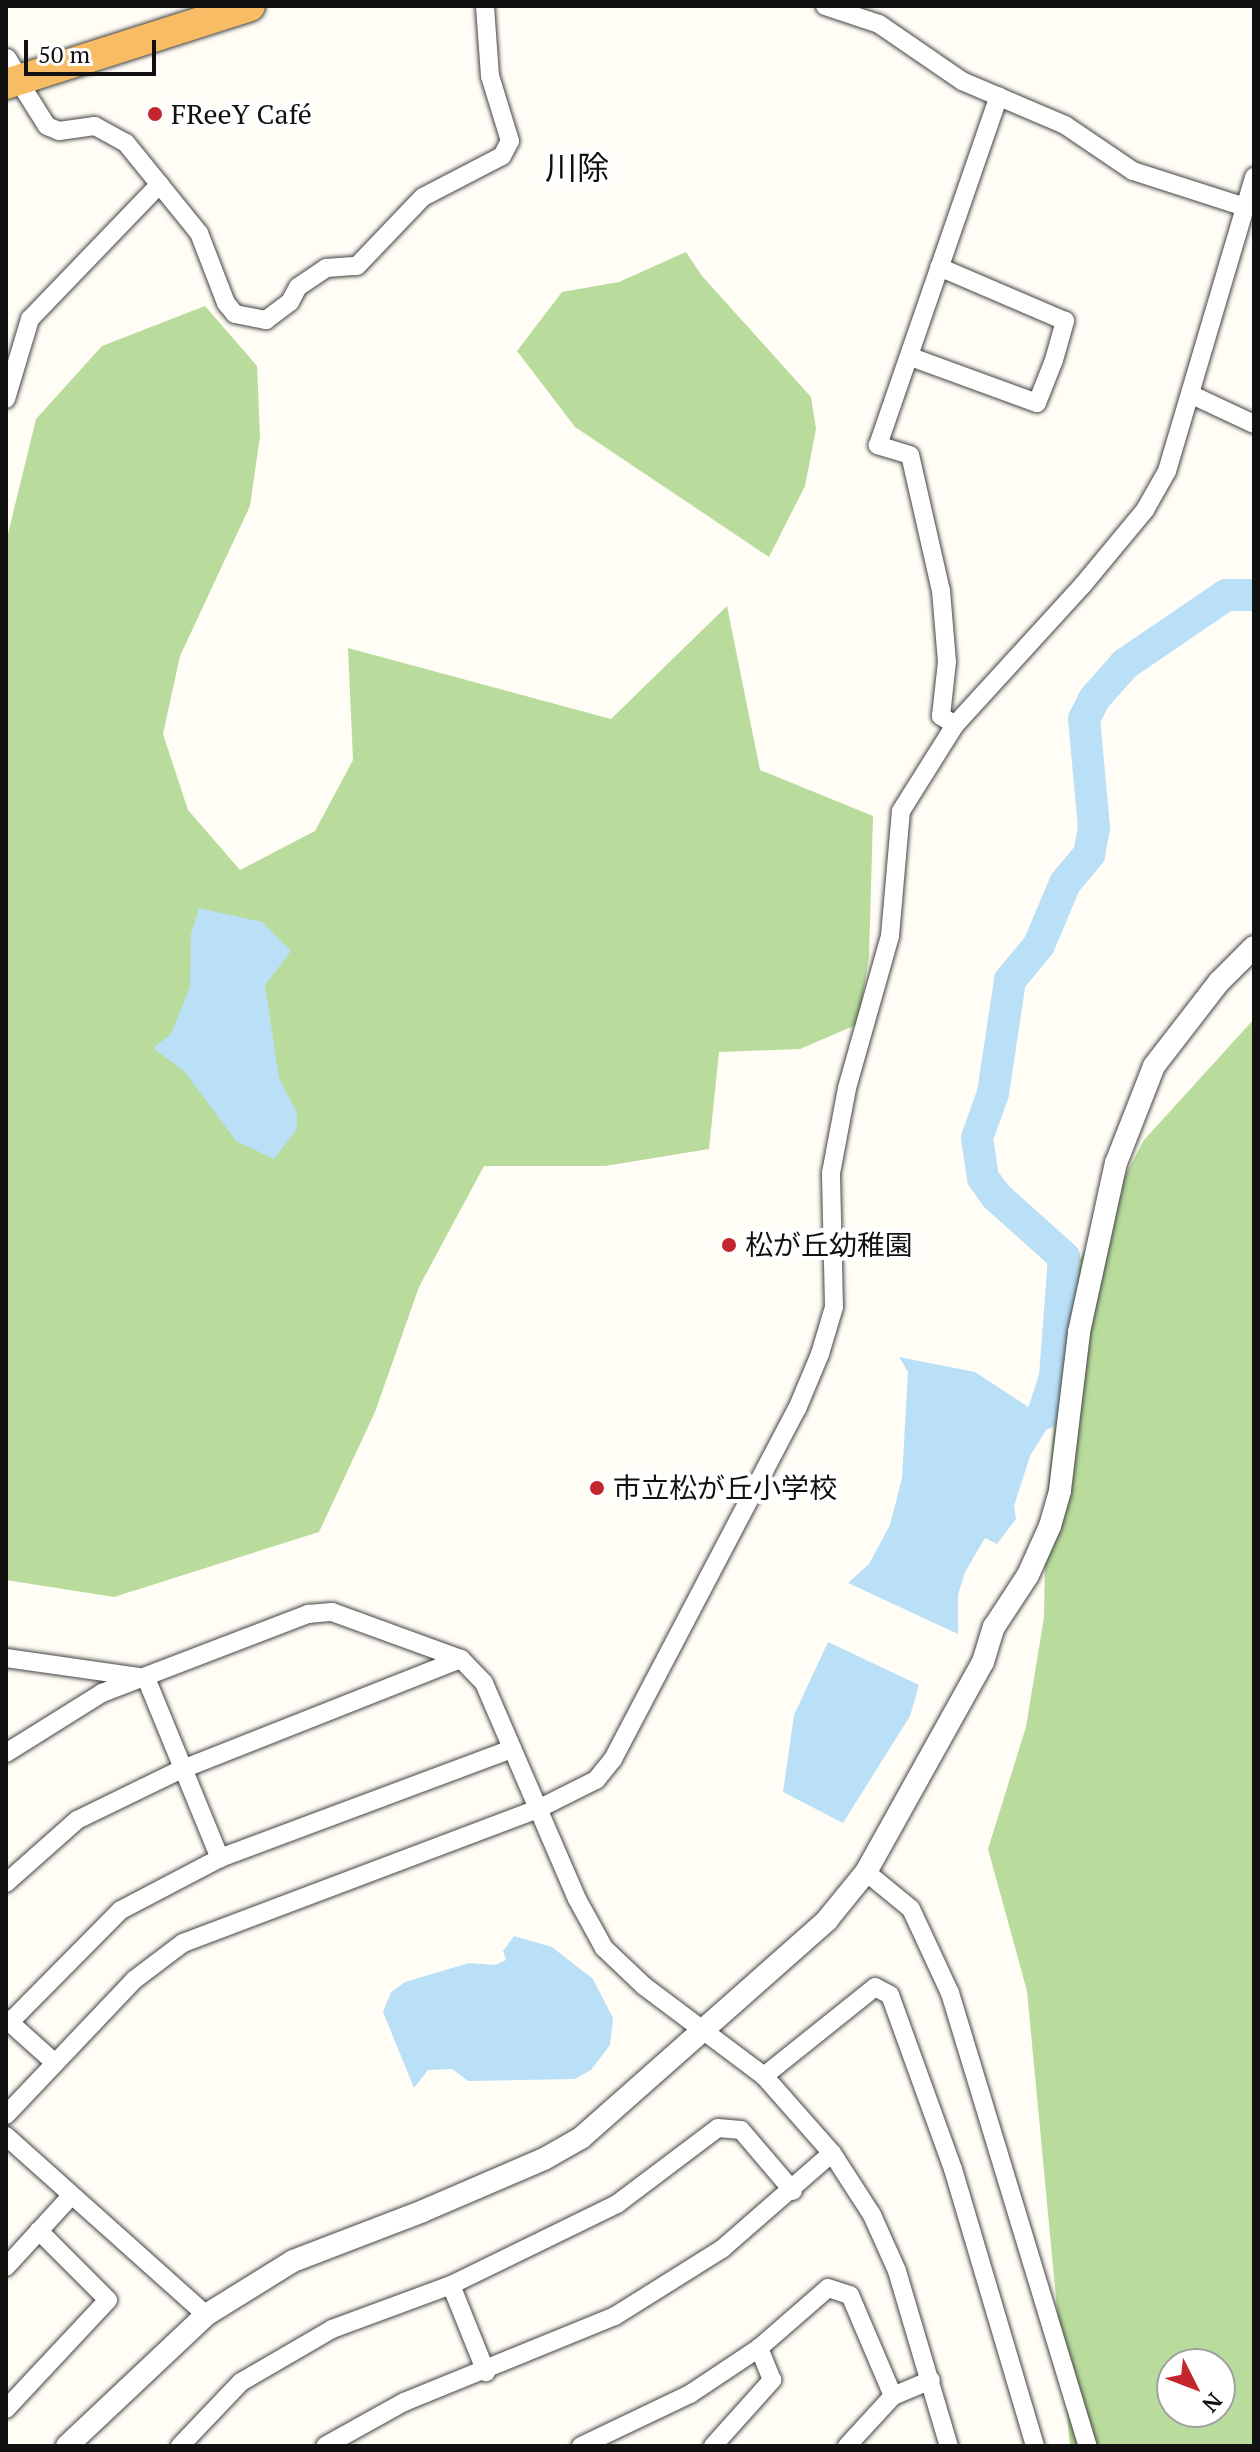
<!DOCTYPE html>
<meta charset="utf-8">
<style>
body{margin:0}
#map{position:relative;width:1260px;height:2452px;overflow:hidden;background:#fffdf5;font-family:"PT Serif","Noto Sans JP",serif}
div>[style]{position:absolute}
.forest>*{inset:0;background:#b9dc9c}
.water>*{inset:0;background:#b9e0f7}
.river>*{height:32px;margin:-16px;padding:0 16px;transform-origin:16px;border-radius:16px;background:#b9e0f7}
.roads{filter:drop-shadow(0 0 2px #444) drop-shadow(0 0 2px #444)}
.minor>*{height:18px;margin:-9px;padding:0 9px;transform-origin:9px;border-radius:9px;background:#fff}
.tertiary>*{height:22px;margin:-11px;padding:0 11px;transform-origin:11px;border-radius:11px;background:#fff}
.trunk>*{height:30px;margin:-15px;padding:0 15px;transform-origin:15px;border-radius:15px;background:#f7bc64}
.dots>*{width:22px;height:22px;translate:-50% -50%;box-sizing:border-box;border:4px solid #fff;border-radius:50%}
span{translate:-50% -50%;white-space:nowrap;text-align:center;line-height:1.15;-webkit-text-stroke:8px #fff;paint-order:stroke}
.poi-label{font-size:28px;color:#111}
.left{translate:0 -50%;text-align:left}
.quarter-label{font-size:32px;color:#111}
.frame{position:absolute;inset:0;border:8px solid #111;pointer-events:none}
.north{position:absolute;left:1156px;top:2348px;width:80px;height:80px;box-sizing:border-box;background:#fff;border:2px solid #a0a0a0;border-radius:50%;rotate:132deg;font-size:22px;font-weight:700;line-height:32px;text-align:center;color:#111}
.north::after{content:'';display:block;margin:auto;width:28px;height:36px;background:#c4262e;clip-path:polygon(50% 0,100% 100%,50% 72%,0 100%)}
.scale{position:absolute;left:24px;top:40px;width:132px;height:36px;box-sizing:border-box;border:4px solid #111;border-top:0;padding-left:10px;font-size:24px;line-height:28px;white-space:nowrap;color:#111;-webkit-text-stroke:6px #fff;paint-order:stroke}
</style>
<div id="map">
<div class="forest">
<i style="clip-path:polygon(686px 252px,702px 276px,811px 397px,816px 429px,805px 486px,769px 557px,575px 427px,517px 351px,562px 292px,619px 282px)"></i>
<i style="clip-path:polygon(205px 306px,257px 366px,260px 436px,250px 506px,180px 656px,163px 734px,188px 810px,240px 870px,315px 831px,353px 760px,348px 648px,611px 719px,727px 606px,760px 770px,873px 816px,869px 957px,858px 1024px,800px 1049px,719px 1052px,709px 1149px,605px 1166px,484px 1166px,419px 1287px,375px 1412px,319px 1532px,114px 1597px,6px 1580px,6px 542px,36px 419px,102px 346px)"></i>
<i style="clip-path:polygon(evenodd,1254px 1019px,1254px 2446px,1070px 2446px,1027px 1991px,988px 1849px,1026px 1727px,1044px 1617px,1046px 1506px,1069px 1280px,1144px 1140px,1254px 1019px,1172px 2364px,1220px 2364px,1220px 2412px,1172px 2412px,1172px 2364px)"></i>
</div>
<div class="water">
<i style="clip-path:polygon(199px 908px,262px 922px,291px 951px,265px 985px,279px 1078px,297px 1113px,297px 1129px,274px 1159px,236px 1141px,184px 1071px,153px 1048px,171px 1034px,190px 987px,191px 934px)"></i>
<i style="clip-path:polygon(899px 1357px,975px 1372px,1030px 1408px,1054px 1402px,1050px 1424px,1030px 1456px,1014px 1506px,1016px 1519px,997px 1544px,985px 1538px,965px 1572px,958px 1595px,958px 1634px,848px 1583px,869px 1564px,890px 1525px,902px 1478px,908px 1372px)"></i>
<i style="clip-path:polygon(828px 1642px,919px 1685px,910px 1716px,843px 1823px,783px 1792px,794px 1715px)"></i>
<i style="clip-path:polygon(514px 1936px,552px 1947px,593px 1979px,613px 2018px,610px 2045px,591px 2070px,575px 2079px,468px 2081px,452px 2069px,428px 2070px,414px 2088px,383px 2012px,391px 1992px,405px 1982px,469px 1963px,495px 1965px,506px 1960px,503px 1951px)"></i>
</div>
<div class="river">
<i style="left:1043px;top:1414px;width:39px;rotate:-72deg"></i>
<i style="left:1055px;top:1377px;width:120px;rotate:-85.7deg"></i>
<i style="left:1064px;top:1257px;width:91px;rotate:-138.1deg"></i>
<i style="left:996px;top:1196px;width:22px;rotate:-126deg"></i>
<i style="left:983px;top:1178px;width:40px;rotate:-98.5deg"></i>
<i style="left:977px;top:1138px;width:48px;rotate:-70.4deg"></i>
<i style="left:993px;top:1093px;width:114px;rotate:-81.4deg"></i>
<i style="left:1010px;top:980px;width:45px;rotate:-50.4deg"></i>
<i style="left:1039px;top:945px;width:67px;rotate:-67.2deg"></i>
<i style="left:1065px;top:883px;width:38px;rotate:-50deg"></i>
<i style="left:1089px;top:854px;width:26px;rotate:-79deg"></i>
<i style="left:1094px;top:828px;width:109px;rotate:-95.2deg"></i>
<i style="left:1084px;top:719px;width:22px;rotate:-63deg"></i>
<i style="left:1094px;top:699px;width:47px;rotate:-48.5deg"></i>
<i style="left:1125px;top:664px;width:122px;rotate:-34.3deg"></i>
<i style="left:1226px;top:595px;width:28px"></i>
</div>
<div class="roads">
<div class="minor">
<i style="left:825px;top:6px;width:57px;rotate:18.4deg"></i>
<i style="left:879px;top:24px;width:101px;rotate:34.5deg"></i>
<i style="left:962px;top:81px;width:112px;rotate:23.1deg"></i>
<i style="left:1065px;top:125px;width:82px;rotate:34.1deg"></i>
<i style="left:1133px;top:171px;width:118px;rotate:17.8deg"></i>
<i style="left:18px;top:80px;width:54px;rotate:57.8deg"></i>
<i style="left:47px;top:126px;width:13px;rotate:23deg"></i>
<i style="left:59px;top:131px;width:36px;rotate:-8deg"></i>
<i style="left:95px;top:126px;width:35px;rotate:29deg"></i>
<i style="left:126px;top:143px;width:116px;rotate:51deg"></i>
<i style="left:199px;top:233px;width:75px;rotate:68.9deg"></i>
<i style="left:226px;top:303px;width:14px;rotate:51deg"></i>
<i style="left:235px;top:314px;width:32px;rotate:11deg"></i>
<i style="left:266px;top:320px;width:30px;rotate:-37deg"></i>
<i style="left:290px;top:302px;width:17px;rotate:-62deg"></i>
<i style="left:298px;top:287px;width:34px;rotate:-34deg"></i>
<i style="left:326px;top:268px;width:31px;rotate:-4deg"></i>
<i style="left:357px;top:266px;width:95px;rotate:-46.3deg"></i>
<i style="left:423px;top:197px;width:89px;rotate:-27.4deg"></i>
<i style="left:502px;top:156px;width:17px;rotate:-62deg"></i>
<i style="left:510px;top:141px;width:68px;rotate:-107.1deg"></i>
<i style="left:490px;top:76px;width:70px;rotate:-94.1deg"></i>
<i style="left:911px;top:357px;width:134px;rotate:20.1deg"></i>
<i style="left:1037px;top:403px;width:46px;rotate:-68.4deg"></i>
<i style="left:1054px;top:360px;width:41px;rotate:-74.2deg"></i>
<i style="left:1065px;top:321px;width:137px;rotate:-156.8deg"></i>
<i style="left:1192px;top:395px;width:68px;rotate:25.1deg"></i>
<i style="left:6px;top:399px;width:84px;rotate:-73.3deg"></i>
<i style="left:30px;top:319px;width:187px;rotate:-46.1deg"></i>
<i style="left:955px;top:725px;width:17px;rotate:-147deg"></i>
<i style="left:941px;top:716px;width:54px;rotate:-83.7deg"></i>
<i style="left:947px;top:662px;width:71px;rotate:-94.8deg"></i>
<i style="left:941px;top:591px;width:139px;rotate:-102.8deg"></i>
<i style="left:910px;top:455px;width:34px;rotate:-163deg"></i>
<i style="left:878px;top:445px;width:369px;rotate:-70.9deg"></i>
<i style="left:6px;top:1658px;width:134px;rotate:8.1deg"></i>
<i style="left:146px;top:1678px;width:195px;rotate:67.7deg"></i>
<i style="left:6px;top:1753px;width:113px;rotate:-32deg"></i>
<i style="left:102px;top:1693px;width:221px;rotate:-21deg"></i>
<i style="left:308px;top:1614px;width:24px;rotate:-5deg"></i>
<i style="left:332px;top:1612px;width:137px;rotate:20deg"></i>
<i style="left:461px;top:1659px;width:33px;rotate:46deg"></i>
<i style="left:484px;top:1683px;width:235px;rotate:66.7deg"></i>
<i style="left:577px;top:1899px;width:56px;rotate:61.1deg"></i>
<i style="left:604px;top:1948px;width:55px;rotate:43.5deg"></i>
<i style="left:644px;top:1986px;width:150px;rotate:36.9deg"></i>
<i style="left:764px;top:2076px;width:103px;rotate:48.6deg"></i>
<i style="left:832px;top:2153px;width:146px;rotate:138.9deg"></i>
<i style="left:722px;top:2249px;width:126px;rotate:147.9deg"></i>
<i style="left:615px;top:2316px;width:228px;rotate:157.8deg"></i>
<i style="left:404px;top:2402px;width:90px;rotate:150.9deg"></i>
<i style="left:866px;top:1872px;width:58px;rotate:39.4deg"></i>
<i style="left:911px;top:1909px;width:93px;rotate:65.1deg"></i>
<i style="left:950px;top:1993px;width:474px;rotate:73.1deg"></i>
<i style="left:6px;top:1883px;width:95px;rotate:-41.6deg"></i>
<i style="left:77px;top:1820px;width:114px;rotate:-25.9deg"></i>
<i style="left:180px;top:1770px;width:302px;rotate:-21.6deg"></i>
<i style="left:6px;top:2019px;width:66px;rotate:41.9deg"></i>
<i style="left:10px;top:2022px;width:158px;rotate:-45.3deg"></i>
<i style="left:121px;top:1910px;width:112px;rotate:-27.7deg"></i>
<i style="left:220px;top:1858px;width:312px;rotate:-20.5deg"></i>
<i style="left:764px;top:2076px;width:142px;rotate:-38.7deg"></i>
<i style="left:875px;top:1987px;width:17px;rotate:28deg"></i>
<i style="left:890px;top:1995px;width:185px;rotate:70.1deg"></i>
<i style="left:953px;top:2169px;width:289px;rotate:73.5deg"></i>
<i style="left:6px;top:2115px;width:186px;rotate:-46.5deg"></i>
<i style="left:134px;top:1980px;width:61px;rotate:-37.1deg"></i>
<i style="left:183px;top:1943px;width:382px;rotate:-20.7deg"></i>
<i style="left:540px;top:1808px;width:63px;rotate:-26.6deg"></i>
<i style="left:596px;top:1780px;width:27px;rotate:-51deg"></i>
<i style="left:613px;top:1759px;width:395px;rotate:-62.3deg"></i>
<i style="left:797px;top:1409px;width:60px;rotate:-67.3deg"></i>
<i style="left:820px;top:1354px;width:49px;rotate:-73.4deg"></i>
<i style="left:834px;top:1307px;width:134px;rotate:-91.3deg"></i>
<i style="left:831px;top:1173px;width:86px;rotate:-79.3deg"></i>
<i style="left:847px;top:1088px;width:158px;rotate:-74.2deg"></i>
<i style="left:890px;top:936px;width:125px;rotate:-85deg"></i>
<i style="left:901px;top:811px;width:102px;rotate:-57.9deg"></i>
<i style="left:955px;top:725px;width:188px;rotate:-47.6deg"></i>
<i style="left:1082px;top:586px;width:99px;rotate:-50.3deg"></i>
<i style="left:1145px;top:510px;width:45px;rotate:-60.6deg"></i>
<i style="left:1167px;top:471px;width:307px;rotate:-73.5deg"></i>
<i style="left:6px;top:2136px;width:268px;rotate:41.8deg"></i>
<i style="left:832px;top:2153px;width:74px;rotate:57.2deg"></i>
<i style="left:872px;top:2215px;width:61px;rotate:65.9deg"></i>
<i style="left:897px;top:2271px;width:183px;rotate:73.5deg"></i>
<i style="left:6px;top:2267px;width:49px;rotate:-47.5deg"></i>
<i style="left:451px;top:2285px;width:94px;rotate:68.1deg"></i>
<i style="left:6px;top:2409px;width:149px;rotate:-46.9deg"></i>
<i style="left:108px;top:2300px;width:98px;rotate:-135deg"></i>
<i style="left:39px;top:2231px;width:47px;rotate:-47.6deg"></i>
<i style="left:180px;top:2446px;width:88px;rotate:-46.4deg"></i>
<i style="left:241px;top:2382px;width:105px;rotate:-30.2deg"></i>
<i style="left:332px;top:2329px;width:127px;rotate:-20.3deg"></i>
<i style="left:451px;top:2285px;width:185px;rotate:-26deg"></i>
<i style="left:617px;top:2204px;width:126px;rotate:-37deg"></i>
<i style="left:718px;top:2128px;width:23px;rotate:5deg"></i>
<i style="left:741px;top:2130px;width:80px;rotate:49.6deg"></i>
<i style="left:581px;top:2446px;width:121px;rotate:-25.5deg"></i>
<i style="left:690px;top:2394px;width:83px;rotate:-33.7deg"></i>
<i style="left:759px;top:2348px;width:91px;rotate:-41deg"></i>
<i style="left:828px;top:2288px;width:23px;rotate:18deg"></i>
<i style="left:850px;top:2295px;width:110px;rotate:66.9deg"></i>
<i style="left:713px;top:2446px;width:89px;rotate:-48.2deg"></i>
<i style="left:772px;top:2380px;width:35px;rotate:-112deg"></i>
<i style="left:847px;top:2446px;width:68px;rotate:-47.4deg"></i>
<i style="left:893px;top:2396px;width:41px;rotate:-22.8deg"></i>
</div>
<div class="tertiary">
<i style="left:6px;top:60px;width:23px;rotate:59deg"></i>
<i style="left:67px;top:2446px;width:191px;rotate:-43.3deg"></i>
<i style="left:206px;top:2315px;width:102px;rotate:-31.8deg"></i>
<i style="left:293px;top:2261px;width:139px;rotate:-21deg"></i>
<i style="left:423px;top:2211px;width:132px;rotate:-23.3deg"></i>
<i style="left:544px;top:2159px;width:43px;rotate:-29.6deg"></i>
<i style="left:581px;top:2138px;width:329px;rotate:-41.5deg"></i>
<i style="left:827px;top:1920px;width:62px;rotate:-50.9deg"></i>
<i style="left:866px;top:1872px;width:240px;rotate:-60.9deg"></i>
<i style="left:983px;top:1662px;width:37px;rotate:-73deg"></i>
<i style="left:994px;top:1627px;width:62px;rotate:-56.8deg"></i>
<i style="left:1028px;top:1575px;width:54px;rotate:-65.8deg"></i>
<i style="left:1050px;top:1526px;width:37px;rotate:-74deg"></i>
<i style="left:1060px;top:1490px;width:159px;rotate:-83.1deg"></i>
<i style="left:1079px;top:1332px;width:173px;rotate:-77.7deg"></i>
<i style="left:1116px;top:1163px;width:104px;rotate:-68.6deg"></i>
<i style="left:1154px;top:1066px;width:106px;rotate:-52.3deg"></i>
<i style="left:1219px;top:982px;width:49px;rotate:-45deg"></i>
</div>
<div class="trunk">
<i style="left:6px;top:84px;width:256px;rotate:-17.7deg"></i>
</div>
</div>
<div class="dots">
<i style="left:155px;top:114px;background:#c4262e"></i>
<i style="left:729px;top:1245px;background:#c4262e"></i>
<i style="left:597px;top:1488px;background:#c4262e"></i>
</div>
<div class="poi-label">
<span class="left" style="left:171px;top:114px">FReeY Café</span>
<span class="left" style="left:745px;top:1245px">松が丘幼稚園</span>
<span class="left" style="left:613px;top:1488px">市立松が丘小学校</span>
</div>
<div class="quarter-label">
<span style="left:577px;top:167px">川除</span>
</div>
<div class="frame"></div>
<div class="north">N</div>
<div class="scale">50 m</div>
</div>
